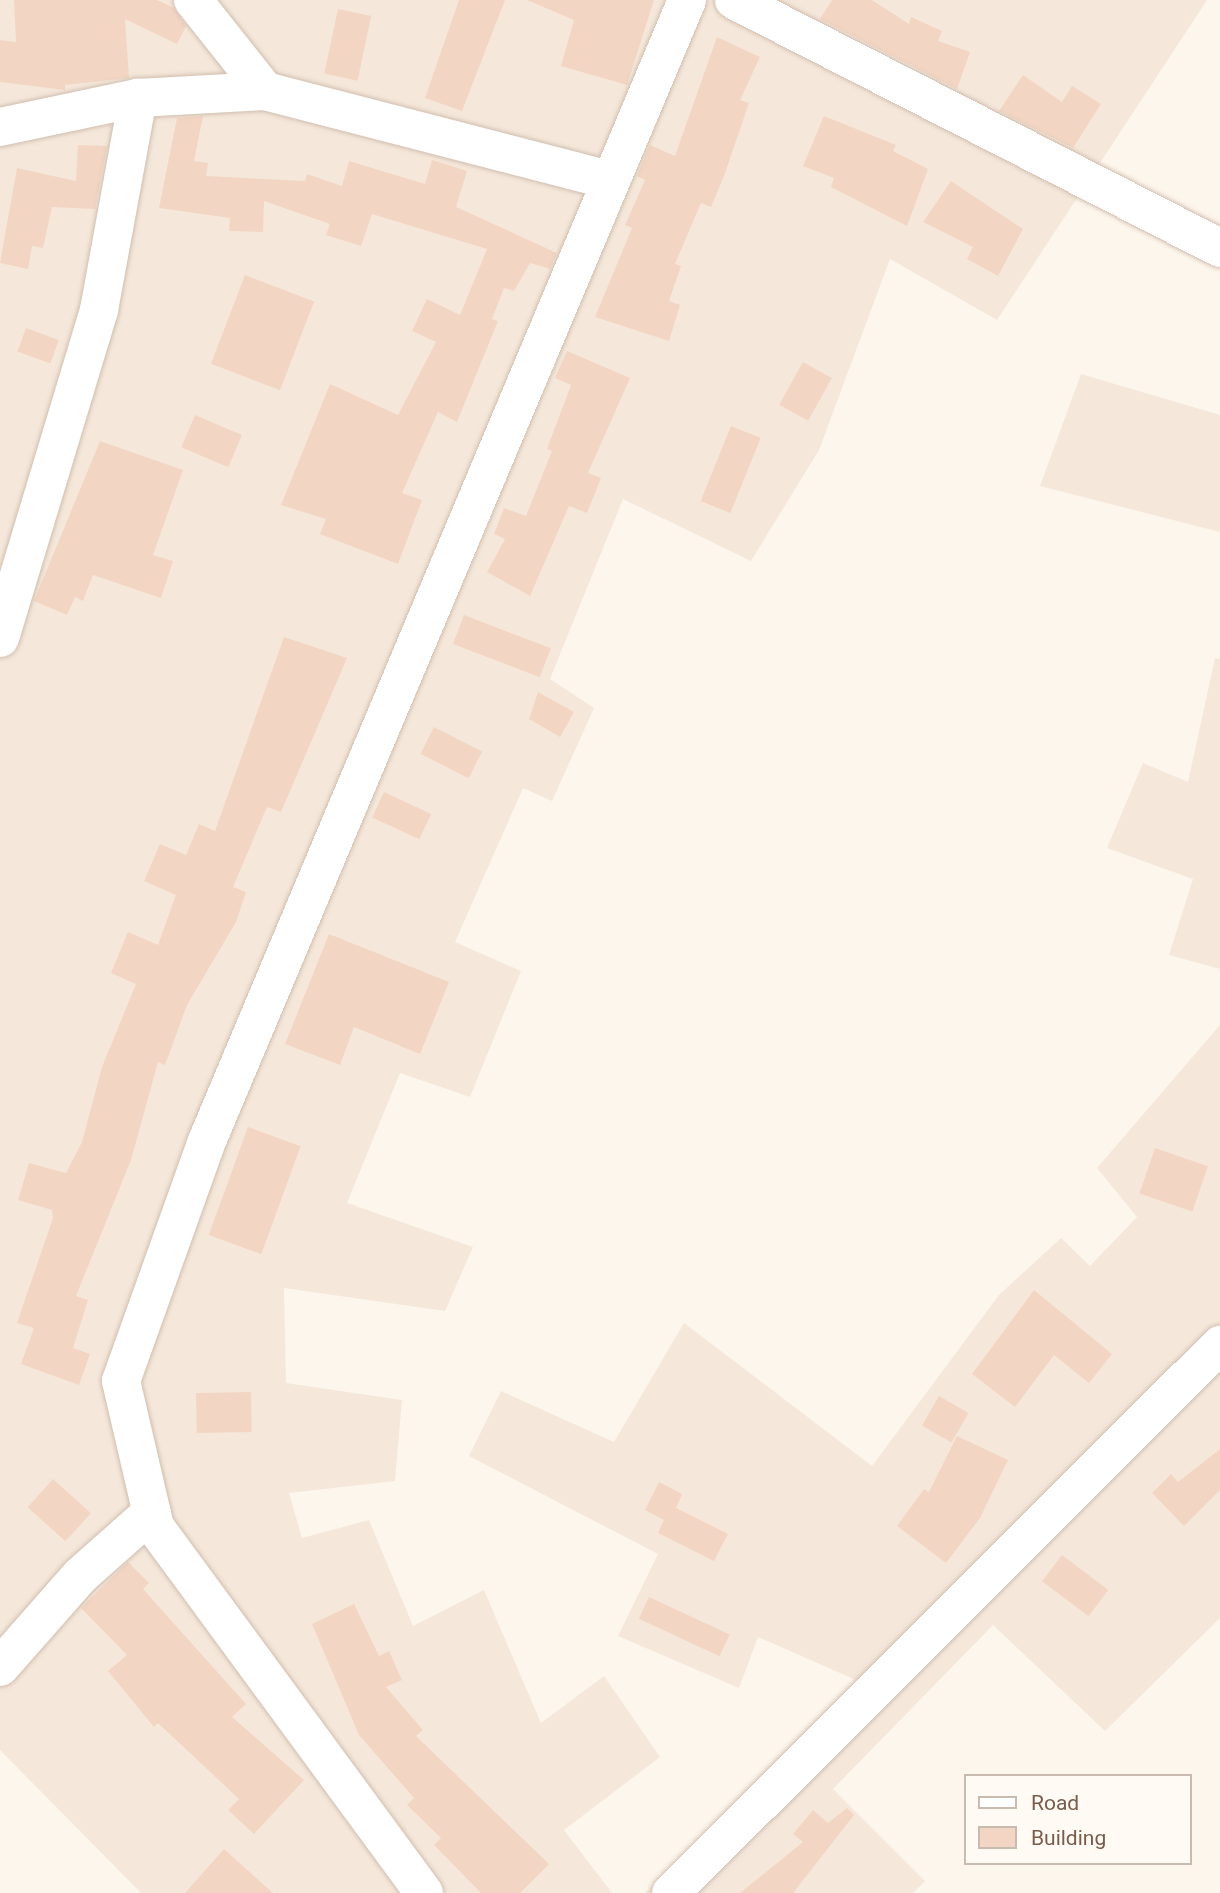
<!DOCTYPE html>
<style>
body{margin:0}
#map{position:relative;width:1220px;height:1893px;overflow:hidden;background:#fdf6ec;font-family:Roboto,sans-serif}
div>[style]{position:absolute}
.residential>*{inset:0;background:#f5e8da}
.building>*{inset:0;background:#f3d5c3;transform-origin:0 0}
.roads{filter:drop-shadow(0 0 2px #d1beb0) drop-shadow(0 0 2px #d1beb0)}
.minor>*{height:38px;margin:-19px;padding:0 19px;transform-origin:19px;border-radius:19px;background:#fff}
.tertiary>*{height:38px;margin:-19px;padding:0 19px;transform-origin:19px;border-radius:19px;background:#fff}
span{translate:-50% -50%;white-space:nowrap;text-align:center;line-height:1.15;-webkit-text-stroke:5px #fffaf3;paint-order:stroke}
.legend{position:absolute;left:964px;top:1774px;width:228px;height:91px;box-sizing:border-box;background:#fffaf3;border:2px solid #cabbb1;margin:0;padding:9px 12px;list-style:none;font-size:21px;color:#7a5c4d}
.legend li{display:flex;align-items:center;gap:14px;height:35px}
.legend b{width:35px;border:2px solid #cabbb1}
</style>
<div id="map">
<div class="residential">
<i style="clip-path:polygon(0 0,1207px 0,997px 320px,890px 259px,819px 450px,751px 561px,623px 499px,550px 679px,594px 708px,552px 801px,523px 788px,455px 942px,521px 971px,470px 1097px,400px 1073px,347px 1203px,473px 1247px,445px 1311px,284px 1288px,286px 1383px,402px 1400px,395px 1481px,289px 1493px,302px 1538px,369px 1520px,413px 1626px,484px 1590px,541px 1723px,604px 1676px,660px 1757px,564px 1830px,612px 1893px,141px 1893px,0 1750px)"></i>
<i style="clip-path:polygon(1081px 374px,1220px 415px,1220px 532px,1040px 486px)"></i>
<i style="clip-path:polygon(1215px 658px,1220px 659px,1220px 969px,1169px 955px,1193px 879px,1107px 848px,1143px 763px,1188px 782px)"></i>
<i style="clip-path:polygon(1220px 1025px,1220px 1618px,1105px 1731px,993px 1625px,833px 1789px,925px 1881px,913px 1893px,645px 1893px,856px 1680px,758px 1637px,739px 1688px,618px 1636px,658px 1554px,469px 1456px,501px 1391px,614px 1442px,684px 1323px,872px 1466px,999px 1295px,1061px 1238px,1090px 1266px,1137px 1217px,1097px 1168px)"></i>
</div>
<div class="building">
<i style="clip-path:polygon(14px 0,157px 0,174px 8px,186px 26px,177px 44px,125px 19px,129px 78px,65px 85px,65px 90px,0 82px,0 40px,16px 42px)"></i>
<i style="clip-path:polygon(459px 0,505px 0,462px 111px,425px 98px)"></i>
<i style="clip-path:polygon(527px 0,654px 0,627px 85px,561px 66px,574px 20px)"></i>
<i style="clip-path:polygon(832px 0,872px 0,909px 24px,911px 17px,942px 31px,938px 41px,970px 52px,957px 89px,820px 19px)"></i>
<i style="left:338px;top:9px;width:34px;height:66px;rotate:12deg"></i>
<i style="clip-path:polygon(717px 37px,760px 57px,740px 100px,749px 103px,724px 176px,711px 207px,701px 203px,675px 264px,681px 266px,669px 301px,680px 305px,669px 341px,595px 317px,632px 228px,625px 225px,645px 180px,637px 176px,650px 145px,675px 156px)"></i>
<i style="clip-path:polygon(1023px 75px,1062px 102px,1072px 86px,1101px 104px,1073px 148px,999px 111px)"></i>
<i style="clip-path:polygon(203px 116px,194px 161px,208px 163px,206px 176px,305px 181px,307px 174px,342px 186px,349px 161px,425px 184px,432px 160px,467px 171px,456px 207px,557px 253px,550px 269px,530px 263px,514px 291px,504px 288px,492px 319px,498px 321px,457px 422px,438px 412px,402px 493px,422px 500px,398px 564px,320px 534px,326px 519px,281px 505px,330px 384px,398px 415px,436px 342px,412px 331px,427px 299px,460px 315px,487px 249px,372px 214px,361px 246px,326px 235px,330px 224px,264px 201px,263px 232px,229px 231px,230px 218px,159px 208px,177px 118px)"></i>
<i style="clip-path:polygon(824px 116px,896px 145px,893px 151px,928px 169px,907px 226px,831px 187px,834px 178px,803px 166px)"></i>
<i style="clip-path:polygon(78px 145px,107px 146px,95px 209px,52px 207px,43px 248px,32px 246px,28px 269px,0 263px,17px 168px,76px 181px)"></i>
<i style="clip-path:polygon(951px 181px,1023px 229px,998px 276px,967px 259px,973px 247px,923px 222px)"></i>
<i style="left:245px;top:275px;width:74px;height:95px;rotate:21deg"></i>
<i style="left:26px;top:328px;width:35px;height:25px;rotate:20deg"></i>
<i style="clip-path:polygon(567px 351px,630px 378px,588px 473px,601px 478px,587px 513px,569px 506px,530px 596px,487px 572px,505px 539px,494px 534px,504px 508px,526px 516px,552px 451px,547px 449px,571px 385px,555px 378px)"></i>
<i style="left:803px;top:362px;width:33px;height:49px;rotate:29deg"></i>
<i style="left:195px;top:415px;width:51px;height:35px;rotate:23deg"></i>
<i style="left:731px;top:426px;width:32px;height:81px;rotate:22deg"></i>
<i style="clip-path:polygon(100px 441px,183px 470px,153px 555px,173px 561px,161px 598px,93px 575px,83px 601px,75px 597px,67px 615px,34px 601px)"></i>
<i style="left:464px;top:615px;width:93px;height:31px;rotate:21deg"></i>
<i style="clip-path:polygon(284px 637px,347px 658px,281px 812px,267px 807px,233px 887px,246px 892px,236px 922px,187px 1005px,165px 1065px,158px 1062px,131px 1160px,76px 1296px,88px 1300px,73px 1348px,90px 1354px,79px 1385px,21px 1364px,34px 1328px,17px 1323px,53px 1218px,52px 1210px,18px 1200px,29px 1163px,66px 1173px,82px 1142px,102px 1067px,136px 984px,111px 973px,128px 932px,158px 945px,176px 895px,144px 881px,160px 844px,186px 855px,199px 824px,215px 831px)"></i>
<i style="clip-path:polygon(538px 692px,574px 712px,560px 737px,529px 719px)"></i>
<i style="left:434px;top:727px;width:54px;height:30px;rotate:27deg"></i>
<i style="left:384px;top:792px;width:52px;height:28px;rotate:25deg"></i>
<i style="clip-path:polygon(329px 934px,449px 982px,420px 1054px,354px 1027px,340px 1065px,285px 1044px)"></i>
<i style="left:248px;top:1127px;width:56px;height:115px;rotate:20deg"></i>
<i style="left:1155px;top:1148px;width:56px;height:48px;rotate:19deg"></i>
<i style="clip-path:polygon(1034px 1290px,1112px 1354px,1089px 1383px,1054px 1355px,1015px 1407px,972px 1374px)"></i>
<i style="left:251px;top:1392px;width:40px;height:55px;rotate:89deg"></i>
<i style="left:939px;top:1396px;width:34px;height:34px;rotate:30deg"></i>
<i style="clip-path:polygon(957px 1436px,1008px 1460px,980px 1518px,946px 1563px,897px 1526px,924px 1489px,929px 1492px)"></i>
<i style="clip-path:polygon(1220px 1449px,1220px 1490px,1184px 1526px,1152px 1493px,1171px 1474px,1178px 1482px)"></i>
<i style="left:53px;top:1479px;width:51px;height:38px;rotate:42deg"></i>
<i style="clip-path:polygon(659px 1482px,682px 1494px,676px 1508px,728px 1534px,714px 1561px,658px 1533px,664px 1520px,645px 1510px)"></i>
<i style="left:1062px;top:1555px;width:58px;height:33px;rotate:37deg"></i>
<i style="clip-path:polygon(128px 1562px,149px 1583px,143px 1589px,246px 1704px,232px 1717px,304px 1780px,254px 1834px,228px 1810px,239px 1799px,158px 1723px,154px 1727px,108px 1671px,127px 1655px,81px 1608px)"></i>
<i style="left:649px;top:1597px;width:89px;height:24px;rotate:25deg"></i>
<i style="clip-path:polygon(354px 1604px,379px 1656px,389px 1651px,402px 1680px,386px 1687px,423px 1730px,416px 1736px,549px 1864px,520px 1893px,481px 1893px,434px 1845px,441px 1838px,407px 1805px,414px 1798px,359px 1735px,312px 1624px)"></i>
<i style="clip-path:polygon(847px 1808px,854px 1815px,793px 1893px,740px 1893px,803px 1842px,793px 1834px,813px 1810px,828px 1823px)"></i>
<i style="clip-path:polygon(224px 1849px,273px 1893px,185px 1893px)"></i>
</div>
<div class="roads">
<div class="minor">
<i style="left:193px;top:0;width:116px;rotate:51.6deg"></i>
<i style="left:734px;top:0;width:546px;rotate:27.03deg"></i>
<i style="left:0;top:127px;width:141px;rotate:-11.9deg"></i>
<i style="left:138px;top:98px;width:127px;rotate:-3.2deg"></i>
<i style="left:265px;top:91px;width:354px;rotate:14.5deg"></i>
<i style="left:0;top:638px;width:343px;rotate:-73.2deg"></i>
<i style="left:99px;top:310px;width:216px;rotate:-79.6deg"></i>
<i style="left:0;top:1667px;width:121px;rotate:-48.7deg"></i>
<i style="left:80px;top:1576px;width:96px;rotate:-41.6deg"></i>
<i style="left:671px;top:1893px;width:776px;rotate:-44.95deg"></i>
</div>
<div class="tertiary">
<i style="left:424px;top:1893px;width:454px;rotate:-126.3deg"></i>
<i style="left:155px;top:1527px;width:150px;rotate:-103.1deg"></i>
<i style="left:121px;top:1381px;width:255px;rotate:-70.3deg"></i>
<i style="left:207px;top:1141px;width:1238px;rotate:-67.18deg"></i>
</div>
</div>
<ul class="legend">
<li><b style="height:9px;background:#fff"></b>Road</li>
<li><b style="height:19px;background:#f3d5c3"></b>Building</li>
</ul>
</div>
